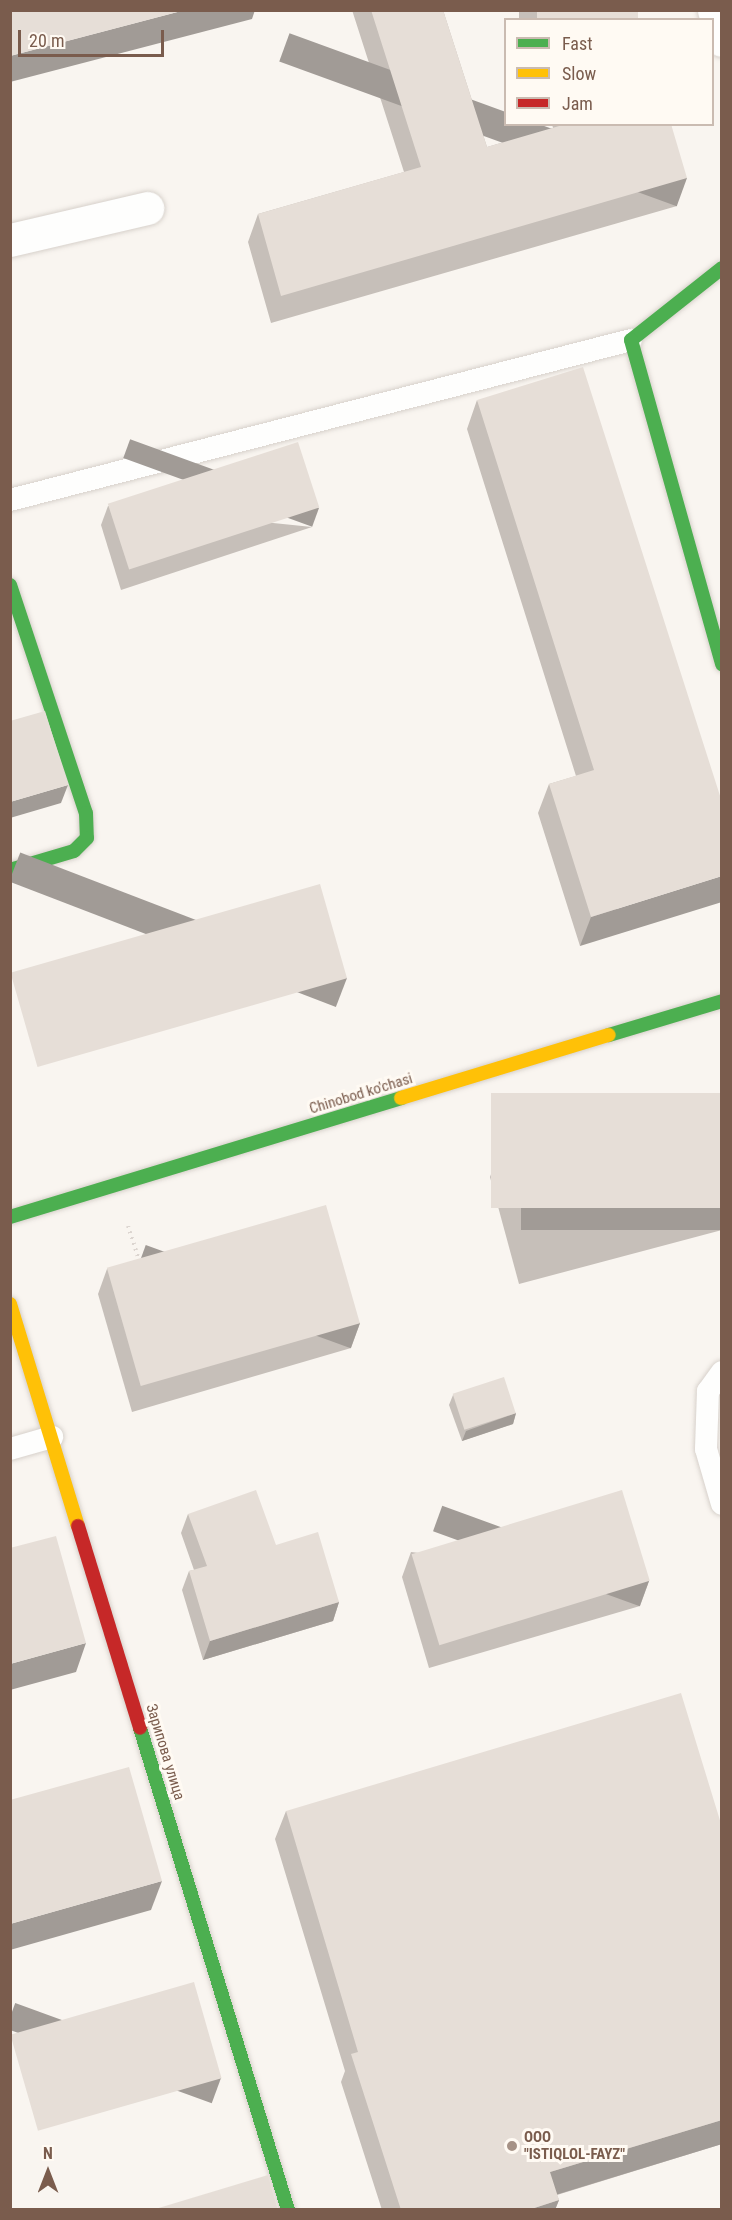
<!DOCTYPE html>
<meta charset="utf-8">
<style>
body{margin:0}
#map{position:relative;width:732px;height:2220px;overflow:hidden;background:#f9f5f0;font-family:"Roboto Condensed",sans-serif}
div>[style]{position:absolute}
.path>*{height:4px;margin-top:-2px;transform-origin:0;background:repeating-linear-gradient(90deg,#dcd5d0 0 1.5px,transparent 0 6px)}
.roads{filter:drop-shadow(0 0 2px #d7d1cb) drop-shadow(0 0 2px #d7d1cb)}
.lane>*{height:22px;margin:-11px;padding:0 11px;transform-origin:11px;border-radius:11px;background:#fefefd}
.street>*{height:33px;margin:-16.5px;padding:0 16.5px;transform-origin:16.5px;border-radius:16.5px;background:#fefefd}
.fast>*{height:14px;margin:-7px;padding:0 7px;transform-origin:7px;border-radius:7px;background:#4caf50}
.slow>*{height:14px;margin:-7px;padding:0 7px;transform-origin:7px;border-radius:7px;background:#ffc107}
.jam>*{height:14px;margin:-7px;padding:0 7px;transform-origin:7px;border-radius:7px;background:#c62828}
.wall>*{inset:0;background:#c6bfb9;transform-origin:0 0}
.shaded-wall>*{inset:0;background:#a19b96;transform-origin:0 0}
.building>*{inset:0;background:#e6ded7;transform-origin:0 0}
.dots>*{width:16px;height:16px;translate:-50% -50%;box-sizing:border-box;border:3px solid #fffaf3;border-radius:50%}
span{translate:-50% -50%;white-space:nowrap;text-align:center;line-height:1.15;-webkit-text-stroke:6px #fffaf3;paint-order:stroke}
.street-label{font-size:15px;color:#7a5c4d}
.poi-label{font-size:15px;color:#7a5c4d;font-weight:700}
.left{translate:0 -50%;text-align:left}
.frame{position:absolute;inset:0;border:12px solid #7a5c4d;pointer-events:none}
.legend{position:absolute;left:504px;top:18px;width:210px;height:108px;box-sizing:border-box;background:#fffaf3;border:2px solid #cabbb1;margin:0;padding:8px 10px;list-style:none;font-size:18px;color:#7a5c4d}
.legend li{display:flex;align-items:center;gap:12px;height:30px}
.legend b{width:30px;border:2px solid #cabbb1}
.north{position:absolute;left:18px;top:2142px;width:60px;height:60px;-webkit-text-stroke:4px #fffaf3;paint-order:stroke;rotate:0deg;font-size:16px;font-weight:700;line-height:24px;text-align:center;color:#7a5c4d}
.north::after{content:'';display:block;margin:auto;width:21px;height:27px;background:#7a5c4d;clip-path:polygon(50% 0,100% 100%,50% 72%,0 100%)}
.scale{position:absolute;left:18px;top:30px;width:146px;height:27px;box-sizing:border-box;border:3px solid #7a5c4d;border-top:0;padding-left:8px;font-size:18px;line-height:21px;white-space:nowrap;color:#7a5c4d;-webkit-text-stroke:4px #fffaf3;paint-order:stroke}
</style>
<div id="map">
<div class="path">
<i style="left:128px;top:1226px;width:32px;rotate:72deg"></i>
</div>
<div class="roads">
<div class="lane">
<i style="left:10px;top:500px;width:641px;rotate:-14.45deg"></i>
<i style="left:722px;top:1372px;width:24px;rotate:126deg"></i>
<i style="left:708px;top:1391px;width:58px;rotate:92deg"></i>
<i style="left:706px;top:1449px;width:57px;rotate:73.8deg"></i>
<i style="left:10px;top:1449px;width:44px;rotate:-15.9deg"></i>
</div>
<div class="street">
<i style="left:714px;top:10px;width:31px;rotate:75deg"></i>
<i style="left:10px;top:240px;width:141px;rotate:-13.1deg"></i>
</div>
<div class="fast">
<i style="left:722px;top:268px;width:116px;rotate:141.6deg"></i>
<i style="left:631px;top:340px;width:337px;rotate:74.3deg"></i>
<i style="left:10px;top:585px;width:240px;rotate:71.6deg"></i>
<i style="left:86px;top:813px;width:25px;rotate:88deg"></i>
<i style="left:87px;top:838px;width:18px;rotate:135deg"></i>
<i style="left:74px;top:851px;width:67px;rotate:163.5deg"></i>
<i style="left:609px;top:1035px;width:118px;rotate:-16.7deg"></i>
<i style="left:10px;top:1217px;width:409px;rotate:-16.9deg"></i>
<i style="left:140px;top:1728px;width:504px;rotate:72.93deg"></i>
</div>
<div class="slow">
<i style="left:401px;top:1098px;width:217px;rotate:-16.9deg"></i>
<i style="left:10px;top:1304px;width:232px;rotate:73deg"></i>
</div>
<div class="jam">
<i style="left:78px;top:1526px;width:211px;rotate:72.9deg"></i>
</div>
</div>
<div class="wall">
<i style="clip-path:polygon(352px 10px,443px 10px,487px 147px,553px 128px,552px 124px,671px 124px,677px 206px,271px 323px,248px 242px,258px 214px,404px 172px)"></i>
<i style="left:519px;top:10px;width:119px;height:10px"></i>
<i style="clip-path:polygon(477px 400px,722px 802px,580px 946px,538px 813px,549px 784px,576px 776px,467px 429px)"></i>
<i style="clip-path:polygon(108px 506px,312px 527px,121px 590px,101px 525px)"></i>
<i style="clip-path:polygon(722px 1093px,722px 1230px,519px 1284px,490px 1177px,499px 1152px)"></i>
<i style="clip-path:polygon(107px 1269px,360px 1323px,351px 1348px,132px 1412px,98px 1294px)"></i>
<i style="clip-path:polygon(453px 1395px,516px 1413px,513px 1424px,462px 1441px,449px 1405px)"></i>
<i style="clip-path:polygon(188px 1514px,276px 1545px,339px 1602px,333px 1621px,203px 1660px,182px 1590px,189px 1571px,194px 1570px,181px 1533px)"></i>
<i style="clip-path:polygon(411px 1552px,649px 1581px,640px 1606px,429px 1668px,402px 1577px)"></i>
<i style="clip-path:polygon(286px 1811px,722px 1827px,722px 2144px,557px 2195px,559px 2200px,555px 2210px,382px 2210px,341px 2082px,345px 2071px,275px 1839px)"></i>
</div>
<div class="shaded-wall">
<i style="clip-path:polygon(185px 10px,255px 10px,252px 19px,10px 82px,10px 56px)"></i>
<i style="left:687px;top:178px;width:30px;height:423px;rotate:110deg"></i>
<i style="left:319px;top:508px;width:20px;height:201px;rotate:110deg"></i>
<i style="clip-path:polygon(68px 785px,61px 803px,10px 818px,10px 802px)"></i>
<i style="clip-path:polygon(722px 876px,722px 902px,580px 946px,591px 917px)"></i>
<i style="left:347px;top:978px;width:31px;height:350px;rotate:111deg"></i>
<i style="left:722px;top:1208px;width:22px;height:201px;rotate:90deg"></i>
<i style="left:360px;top:1323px;width:27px;height:228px;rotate:110deg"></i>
<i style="clip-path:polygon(516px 1413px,513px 1424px,462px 1441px,466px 1431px)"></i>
<i style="left:649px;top:1581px;width:27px;height:220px;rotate:110deg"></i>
<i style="clip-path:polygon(339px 1602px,333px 1621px,203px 1660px,210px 1641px)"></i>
<i style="clip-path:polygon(86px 1643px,76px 1672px,10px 1690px,10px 1664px)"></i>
<i style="clip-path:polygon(162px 1881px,151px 1910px,10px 1950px,10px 1924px)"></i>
<i style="left:221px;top:2078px;width:27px;height:219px;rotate:110deg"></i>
<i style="clip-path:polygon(722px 2120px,722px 2144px,539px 2200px,550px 2172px)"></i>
<i style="clip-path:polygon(559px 2200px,555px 2210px,528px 2210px)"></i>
</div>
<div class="building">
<i style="clip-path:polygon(10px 10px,185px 10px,10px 56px)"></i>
<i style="clip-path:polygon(371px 10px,443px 10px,487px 147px,566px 124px,671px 124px,687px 178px,281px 296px,258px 214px,421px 167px)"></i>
<i style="left:537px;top:10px;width:101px;height:10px"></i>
<i style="clip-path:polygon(583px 367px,722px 802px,722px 876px,591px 917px,549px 784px,594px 770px,477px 400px)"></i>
<i style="left:298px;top:442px;width:69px;height:200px;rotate:72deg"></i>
<i style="clip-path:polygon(45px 711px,68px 785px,10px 802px,10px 721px)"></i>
<i style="left:320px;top:884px;width:98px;height:322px;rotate:74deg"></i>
<i style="left:722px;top:1093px;width:115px;height:231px;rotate:90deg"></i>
<i style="left:326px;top:1205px;width:123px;height:228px;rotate:74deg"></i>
<i style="left:504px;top:1377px;width:38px;height:54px;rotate:72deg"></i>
<i style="clip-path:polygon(256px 1490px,276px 1545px,318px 1532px,339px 1602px,210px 1641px,189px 1571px,207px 1566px,188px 1514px)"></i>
<i style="left:622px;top:1490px;width:95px;height:220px;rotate:73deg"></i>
<i style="clip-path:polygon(56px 1536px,86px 1643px,10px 1664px,10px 1548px)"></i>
<i style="clip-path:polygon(681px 1693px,722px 1827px,722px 2120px,550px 2172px,559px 2200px,528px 2210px,401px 2210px,351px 2054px,358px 2052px,286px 1811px)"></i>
<i style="clip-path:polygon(129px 1767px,162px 1881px,10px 1924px,10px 1800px)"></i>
<i style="left:194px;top:1982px;width:100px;height:191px;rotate:74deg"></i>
<i style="clip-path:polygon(268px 2175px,278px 2210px,152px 2210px)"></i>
</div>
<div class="dots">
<i style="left:512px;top:2146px;background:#a69286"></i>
</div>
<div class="street-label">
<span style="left:361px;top:1094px;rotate:-17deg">Chinobod ko'chasi</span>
<span style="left:165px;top:1752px;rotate:73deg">Зарипова улица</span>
</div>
<div class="poi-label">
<span class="left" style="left:524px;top:2146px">ООО<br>"ISTIQLOL-FAYZ"</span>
</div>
<div class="frame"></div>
<ul class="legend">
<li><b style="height:8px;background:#4caf50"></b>Fast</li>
<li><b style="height:8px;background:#ffc107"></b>Slow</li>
<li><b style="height:8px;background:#c62828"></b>Jam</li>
</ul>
<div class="north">N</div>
<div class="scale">20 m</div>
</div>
